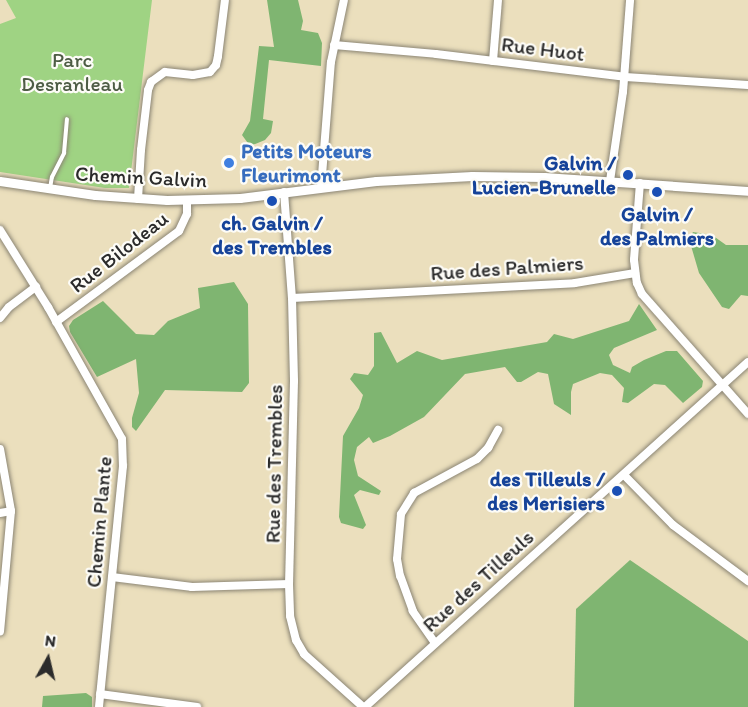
<!DOCTYPE html>
<style>
body{margin:0}
#map{position:relative;width:748px;height:707px;overflow:hidden;background:#ebdfbd;font-family:Itim,sans-serif}
div>[style]{position:absolute}
.green>*{inset:0;background:#9fd383}
.forest>*{inset:0;background:#7fb571}
.roads{filter:drop-shadow(0 0 2px #8b8574) drop-shadow(0 0 2px #8b8574)}
.service>*{height:4px;margin:-2px;padding:0 2px;transform-origin:2px;border-radius:2px;background:#fff}
.minor>*{height:8px;margin:-4px;padding:0 4px;transform-origin:4px;border-radius:4px;background:#fff}
.tertiary>*{height:9px;margin:-4.5px;padding:0 4.5px;transform-origin:4.5px;border-radius:4.5px;background:#fff}
.dots>*{width:16px;height:16px;translate:-50% -50%;box-sizing:border-box;border:3px solid #fdfcf7;border-radius:50%}
span{translate:-50% -50%;white-space:nowrap;text-align:center;line-height:1.15;-webkit-text-stroke:4.5px #fdfcf7;paint-order:stroke}
.street-label{font-size:21px;color:#2b2b2b}
.park-label{font-size:21px;color:#4e5d45}
.shop-label{font-size:21px;color:#366cbe;font-weight:700}
.left{translate:0 -50%;text-align:left}
.transit-label{font-size:21px;color:#164399;font-weight:700}
.right{translate:-100% -50%;text-align:right}
.north{position:absolute;left:18px;top:629px;width:60px;height:60px;-webkit-text-stroke:4px #fdfcf7;paint-order:stroke;rotate:8deg;font-size:16px;font-weight:700;line-height:24px;text-align:center;color:#2b2b2b}
.north::after{content:'';display:block;margin:auto;width:21px;height:27px;background:#2b2b2b;clip-path:polygon(50% 0,100% 100%,50% 72%,0 100%)}
</style>
<div id="map">
<div class="green">
<i style="clip-path:polygon(6px 0,152px 0,129px 188px,105px 188px,0 172px,0 24px,16px 18px)"></i>
</div>
<div class="forest">
<i style="clip-path:polygon(267px 0,298px 0,303px 21px,301px 30px,318px 33px,322px 43px,321px 66px,269px 60px,263px 119px,273px 121px,271px 133px,265px 140px,250px 146px,242px 135px,250px 121px,259px 46px,274px 47px)"></i>
<i style="clip-path:polygon(693px 232px,712px 235px,726px 245px,748px 245px,748px 296px,741px 295px,729px 309px,722px 307px,699px 273px,689px 239px)"></i>
<i style="clip-path:polygon(234px 282px,248px 304px,249px 383px,242px 392px,165px 390px,136px 431px,132px 427px,132px 418px,139px 393px,136px 359px,97px 377px,70px 332px,69px 326px,73px 320px,103px 301px,136px 334px,154px 335px,168px 321px,200px 308px,198px 288px)"></i>
<i style="clip-path:polygon(639px 304px,657px 330px,614px 348px,609px 355px,613px 365px,630px 373px,632px 367px,644px 360px,666px 351px,677px 351px,703px 381px,702px 387px,683px 403px,665px 385px,654px 384px,628px 403px,622px 402px,624px 388px,612px 375px,600px 373px,573px 384px,571px 392px,571px 415px,554px 404px,548px 374px,538px 372px,521px 382px,517px 382px,505px 367px,465px 374px,424px 417px,390px 436px,373px 443px,369px 437px,357px 447px,354px 460px,358px 476px,381px 491px,379px 495px,360px 490px,354px 495px,366px 525px,363px 529px,341px 523px,339px 517px,343px 436px,359px 408px,363px 395px,350px 379px,354px 373px,368px 375px,374px 366px,374px 333px,381px 332px,397px 363px,417px 351px,442px 360px,547px 342px,554px 334px,573px 339px,629px 321px)"></i>
<i style="clip-path:polygon(630px 560px,748px 641px,748px 707px,574px 707px,576px 609px)"></i>
<i style="clip-path:polygon(86px 693px,92px 697px,92px 707px,42px 707px,43px 696px)"></i>
</div>
<div class="roads">
<div class="service">
<i style="left:50px;top:188px;width:11px;rotate:-80deg"></i>
<i style="left:52px;top:177px;width:27px;rotate:-63deg"></i>
<i style="left:64px;top:153px;width:34px;rotate:-85deg"></i>
</div>
<div class="minor">
<i style="left:334px;top:45px;width:102px;rotate:5deg"></i>
<i style="left:436px;top:54px;width:190px;rotate:6.9deg"></i>
<i style="left:625px;top:77px;width:123px;rotate:3.7deg"></i>
<i style="left:493px;top:61px;width:61px;rotate:-85.3deg"></i>
<i style="left:610px;top:181px;width:90px;rotate:-81.7deg"></i>
<i style="left:623px;top:92px;width:92px;rotate:-85.6deg"></i>
<i style="left:640px;top:183px;width:77px;rotate:94.5deg"></i>
<i style="left:634px;top:260px;width:23px;rotate:83deg"></i>
<i style="left:637px;top:283px;width:12px;rotate:66deg"></i>
<i style="left:642px;top:294px;width:160px;rotate:48.5deg"></i>
<i style="left:321px;top:188px;width:126px;rotate:-85.5deg"></i>
<i style="left:331px;top:62px;width:63px;rotate:-78.2deg"></i>
<i style="left:284px;top:192px;width:106px;rotate:85.7deg"></i>
<i style="left:292px;top:298px;width:83px;rotate:88.6deg"></i>
<i style="left:294px;top:381px;width:203px;rotate:91.4deg"></i>
<i style="left:289px;top:584px;width:32px;rotate:88deg"></i>
<i style="left:290px;top:616px;width:25px;rotate:76deg"></i>
<i style="left:296px;top:640px;width:16px;rotate:60deg"></i>
<i style="left:304px;top:654px;width:79px;rotate:41.9deg"></i>
<i style="left:138px;top:199px;width:49px;rotate:-86.5deg"></i>
<i style="left:141px;top:150px;width:60px;rotate:-83.3deg"></i>
<i style="left:148px;top:90px;width:9px;rotate:-69deg"></i>
<i style="left:151px;top:82px;width:17px;rotate:-36deg"></i>
<i style="left:165px;top:72px;width:28px;rotate:6deg"></i>
<i style="left:193px;top:75px;width:17px;rotate:-10deg"></i>
<i style="left:210px;top:72px;width:9px;rotate:-49deg"></i>
<i style="left:216px;top:65px;width:9px;rotate:-77deg"></i>
<i style="left:218px;top:56px;width:56px;rotate:-82.9deg"></i>
<i style="left:0;top:230px;width:91px;rotate:58.1deg"></i>
<i style="left:48px;top:307px;width:151px;rotate:60.7deg"></i>
<i style="left:122px;top:439px;width:27px;rotate:88deg"></i>
<i style="left:123px;top:466px;width:242px;rotate:95.7deg"></i>
<i style="left:292px;top:298px;width:283px;rotate:-3deg"></i>
<i style="left:575px;top:283px;width:61px;rotate:-9.5deg"></i>
<i style="left:0;top:318px;width:14px;rotate:-51deg"></i>
<i style="left:9px;top:307px;width:34px;rotate:-37deg"></i>
<i style="left:56px;top:322px;width:153px;rotate:-36.5deg"></i>
<i style="left:179px;top:231px;width:19px;rotate:-65deg"></i>
<i style="left:187px;top:214px;width:14px;rotate:-90deg"></i>
<i style="left:0;top:449px;width:63px;rotate:79.9deg"></i>
<i style="left:11px;top:511px;width:121px;rotate:95.2deg"></i>
<i style="left:624px;top:475px;width:70px;rotate:45.6deg"></i>
<i style="left:673px;top:525px;width:94px;rotate:36.7deg"></i>
<i style="left:0;top:513px;width:11px;rotate:-10deg"></i>
<i style="left:112px;top:577px;width:81px;rotate:7.1deg"></i>
<i style="left:192px;top:587px;width:97px;rotate:-1.8deg"></i>
<i style="left:435px;top:643px;width:39px;rotate:-125deg"></i>
<i style="left:413px;top:611px;width:37px;rotate:-110deg"></i>
<i style="left:400px;top:576px;width:17px;rotate:-100deg"></i>
<i style="left:397px;top:559px;width:45px;rotate:-84.9deg"></i>
<i style="left:401px;top:514px;width:25px;rotate:-58deg"></i>
<i style="left:414px;top:493px;width:72px;rotate:-28.4deg"></i>
<i style="left:477px;top:459px;width:16px;rotate:-45deg"></i>
<i style="left:488px;top:448px;width:21px;rotate:-61deg"></i>
<i style="left:100px;top:694px;width:98px;rotate:7.6deg"></i>
<i style="left:365px;top:707px;width:515px;rotate:-42.01deg"></i>
</div>
<div class="tertiary">
<i style="left:0;top:181px;width:96px;rotate:8.4deg"></i>
<i style="left:95px;top:195px;width:72px;rotate:4deg"></i>
<i style="left:167px;top:200px;width:73px;rotate:-1.6deg"></i>
<i style="left:240px;top:198px;width:137px;rotate:-7.1deg"></i>
<i style="left:376px;top:181px;width:96px;rotate:-3deg"></i>
<i style="left:472px;top:176px;width:72px;rotate:0.8deg"></i>
<i style="left:544px;top:177px;width:204px;rotate:3.9deg"></i>
</div>
</div>
<div class="dots">
<i style="left:229px;top:163px;background:#3f7fe0"></i>
<i style="left:628px;top:175px;background:#1a4fb4"></i>
<i style="left:657px;top:192px;background:#1a4fb4"></i>
<i style="left:272px;top:201px;background:#1a4fb4"></i>
<i style="left:617px;top:491px;background:#1a4fb4"></i>
</div>
<div class="street-label">
<span style="left:543px;top:49px;rotate:7deg">Rue Huot</span>
<span style="left:141px;top:177px;rotate:3deg">Chemin Galvin</span>
<span style="left:119px;top:252px;rotate:-38deg">Rue Bilodeau</span>
<span style="left:507px;top:268px;rotate:-4deg">Rue des Palmiers</span>
<span style="left:274px;top:464px;rotate:-89deg">Rue des Trembles</span>
<span style="left:99px;top:522px;rotate:-85deg">Chemin Plante</span>
<span style="left:478px;top:581px;rotate:-42deg">Rue des Tilleuls</span>
</div>
<div class="park-label">
<span style="left:72px;top:72px">Parc<br>Desranleau</span>
</div>
<div class="shop-label">
<span class="left" style="left:241px;top:163px">Petits Moteurs<br>Fleurimont</span>
</div>
<div class="transit-label">
<span class="right" style="left:616px;top:175px">Galvin /<br>Lucien-Brunelle</span>
<span style="left:657px;top:226px">Galvin /<br>des Palmiers</span>
<span style="left:272px;top:235px">ch. Galvin /<br>des Trembles</span>
<span class="right" style="left:605px;top:491px">des Tilleuls /<br>des Merisiers</span>
</div>
<div class="north">N</div>
</div>
